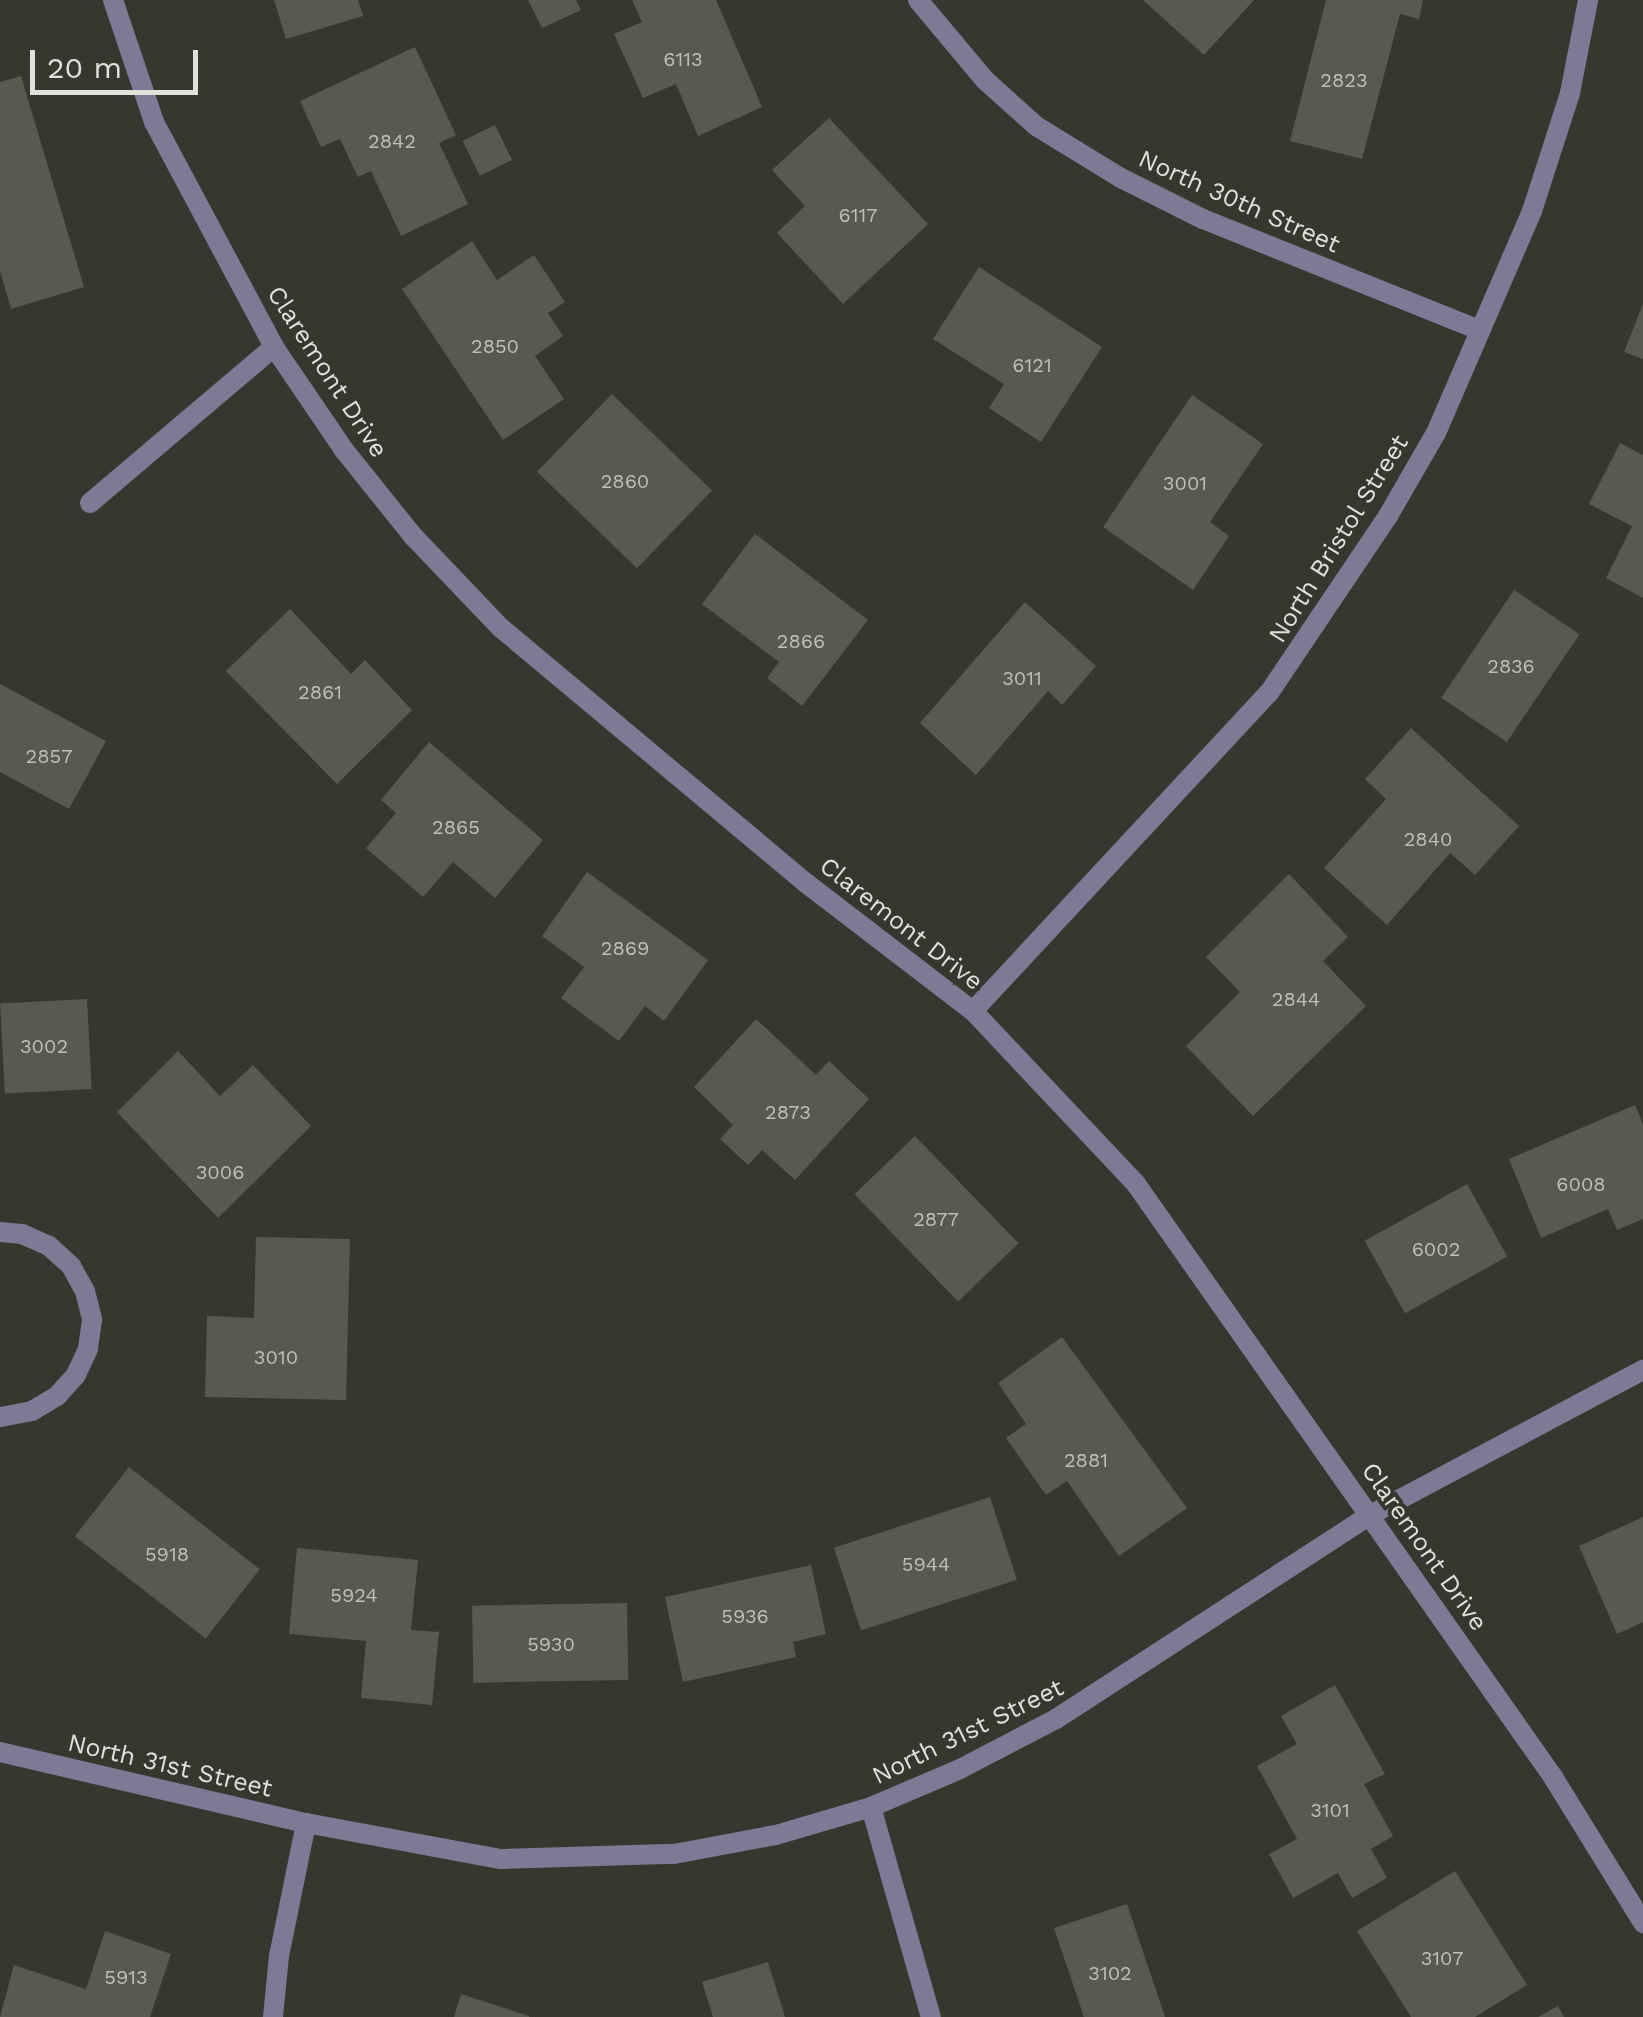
<!DOCTYPE html>
<style>
body{margin:0}
#map{position:relative;width:1643px;height:2017px;overflow:hidden;background:#38372f;font-family:"Work Sans",sans-serif}
div>[style]{position:absolute}
.building>*{inset:0;background:#5a5950;transform-origin:0 0}
.service>*{height:20px;margin:-10px;padding:0 10px;transform-origin:10px;border-radius:10px;background:#7d7a95}
.minor>*{height:20px;margin:-10px;padding:0 10px;transform-origin:10px;border-radius:10px;background:#7d7a95}
span{translate:-50% -50%;white-space:nowrap;text-align:center;line-height:1.15;-webkit-text-stroke:8px #38372f;paint-order:stroke}
.number-label{font-size:20px;color:#bfbeb8}
.number-label span{-webkit-text-stroke-width:0}
.street-label{font-size:25px;color:#e1e0db}
.scale{position:absolute;left:30px;top:50px;width:168px;height:45px;box-sizing:border-box;border:5px solid #e1e0db;border-top:0;padding-left:12px;font-size:30px;line-height:35px;white-space:nowrap;color:#e1e0db;-webkit-text-stroke:8px #38372f;paint-order:stroke}
</style>
<div id="map">
<div class="building">
<i style="clip-path:polygon(274px 0,358px 0,363px 16px,286px 39px)"></i>
<i style="clip-path:polygon(528px 0,576px 0,581px 10px,542px 28px)"></i>
<i style="clip-path:polygon(632px 0,716px 0,762px 107px,698px 136px,676px 84px,643px 98px,614px 34px,642px 22px)"></i>
<i style="clip-path:polygon(1143px 0,1254px 0,1204px 55px)"></i>
<i style="clip-path:polygon(1326px 0,1423px 0,1419px 19px,1400px 14px,1362px 159px,1290px 141px)"></i>
<i style="clip-path:polygon(415px 47px,456px 135px,439px 143px,468px 204px,401px 236px,371px 171px,358px 177px,340px 139px,321px 147px,300px 101px)"></i>
<i style="clip-path:polygon(21px 76px,84px 287px,11px 309px,0 271px,0 82px)"></i>
<i style="clip-path:polygon(829px 118px,928px 224px,843px 304px,777px 233px,805px 206px,772px 170px)"></i>
<i style="left:495px;top:125px;width:39px;height:36px;rotate:64deg"></i>
<i style="clip-path:polygon(472px 241px,497px 280px,534px 255px,565px 302px,548px 313px,563px 336px,535px 356px,564px 399px,503px 440px,402px 289px)"></i>
<i style="clip-path:polygon(979px 267px,1102px 347px,1041px 442px,989px 408px,1004px 384px,933px 339px)"></i>
<i style="clip-path:polygon(1643px 304px,1643px 359px,1624px 352px)"></i>
<i style="left:612px;top:394px;width:139px;height:108px;rotate:44deg"></i>
<i style="clip-path:polygon(1192px 395px,1263px 444px,1210px 522px,1229px 536px,1193px 590px,1103px 527px)"></i>
<i style="clip-path:polygon(1620px 443px,1643px 455px,1643px 598px,1606px 578px,1632px 526px,1589px 504px)"></i>
<i style="clip-path:polygon(755px 534px,868px 620px,802px 706px,767px 678px,779px 662px,702px 604px)"></i>
<i style="left:1514px;top:590px;width:79px;height:130px;rotate:34deg"></i>
<i style="clip-path:polygon(1025px 602px,1096px 666px,1062px 705px,1048px 691px,976px 775px,920px 723px)"></i>
<i style="clip-path:polygon(290px 609px,351px 674px,365px 660px,412px 710px,337px 784px,226px 671px)"></i>
<i style="clip-path:polygon(0 684px,106px 741px,69px 809px,0 772px)"></i>
<i style="clip-path:polygon(1411px 728px,1519px 826px,1475px 875px,1450px 853px,1387px 925px,1324px 868px,1386px 799px,1365px 779px)"></i>
<i style="clip-path:polygon(429px 742px,543px 840px,495px 898px,453px 862px,423px 897px,366px 848px,396px 813px,381px 800px)"></i>
<i style="clip-path:polygon(587px 872px,708px 960px,664px 1021px,645px 1006px,619px 1041px,561px 998px,584px 967px,542px 936px)"></i>
<i style="clip-path:polygon(1289px 874px,1348px 937px,1323px 961px,1366px 1006px,1253px 1116px,1186px 1046px,1240px 992px,1206px 957px)"></i>
<i style="left:87px;top:999px;width:90px;height:87px;rotate:87deg"></i>
<i style="clip-path:polygon(756px 1019px,816px 1075px,829px 1061px,869px 1099px,795px 1180px,762px 1150px,748px 1165px,720px 1139px,733px 1125px,694px 1087px)"></i>
<i style="clip-path:polygon(178px 1051px,220px 1096px,253px 1065px,311px 1126px,218px 1218px,117px 1112px)"></i>
<i style="clip-path:polygon(1635px 1105px,1643px 1124px,1643px 1219px,1617px 1230px,1608px 1209px,1541px 1238px,1509px 1159px)"></i>
<i style="left:915px;top:1136px;width:149px;height:84px;rotate:46deg"></i>
<i style="left:1467px;top:1184px;width:83px;height:117px;rotate:61deg"></i>
<i style="clip-path:polygon(256px 1237px,350px 1239px,346px 1400px,205px 1397px,207px 1316px,254px 1318px)"></i>
<i style="clip-path:polygon(1062px 1337px,1187px 1508px,1119px 1556px,1067px 1481px,1046px 1495px,1006px 1438px,1026px 1424px,998px 1383px)"></i>
<i style="left:129px;top:1467px;width:166px;height:88px;rotate:38deg"></i>
<i style="left:990px;top:1497px;width:87px;height:164px;rotate:72deg"></i>
<i style="clip-path:polygon(1643px 1517px,1643px 1622px,1617px 1634px,1579px 1546px)"></i>
<i style="clip-path:polygon(297px 1548px,418px 1560px,411px 1630px,439px 1632px,432px 1705px,361px 1698px,366px 1641px,289px 1634px)"></i>
<i style="clip-path:polygon(811px 1565px,826px 1634px,793px 1642px,796px 1657px,683px 1682px,665px 1597px)"></i>
<i style="left:627px;top:1603px;width:77px;height:155px;rotate:89deg"></i>
<i style="clip-path:polygon(1335px 1685px,1385px 1774px,1364px 1784px,1393px 1836px,1371px 1849px,1387px 1878px,1352px 1898px,1338px 1873px,1293px 1898px,1269px 1854px,1297px 1839px,1257px 1766px,1297px 1744px,1281px 1716px)"></i>
<i style="clip-path:polygon(1455px 1871px,1527px 1985px,1475px 2017px,1411px 2017px,1357px 1931px)"></i>
<i style="clip-path:polygon(1127px 1904px,1165px 2017px,1084px 2017px,1054px 1928px)"></i>
<i style="clip-path:polygon(105px 1931px,171px 1954px,150px 2017px,0 2017px,14px 1965px,86px 1989px)"></i>
<i style="clip-path:polygon(768px 1962px,785px 2017px,713px 2017px,702px 1982px)"></i>
<i style="clip-path:polygon(461px 1994px,529px 2016px,529px 2017px,454px 2017px)"></i>
<i style="clip-path:polygon(1558px 2006px,1564px 2017px,1538px 2017px)"></i>
</div>
<div class="service">
<i style="left:90px;top:503px;width:241px;rotate:-40.3deg"></i>
</div>
<div class="minor">
<i style="left:113px;top:0;width:129px;rotate:71.4deg"></i>
<i style="left:154px;top:122px;width:255px;rotate:61.9deg"></i>
<i style="left:274px;top:347px;width:125px;rotate:55.8deg"></i>
<i style="left:344px;top:450px;width:110px;rotate:51.3deg"></i>
<i style="left:413px;top:536px;width:127px;rotate:46.3deg"></i>
<i style="left:501px;top:628px;width:398px;rotate:39.9deg"></i>
<i style="left:806px;top:883px;width:210px;rotate:37.5deg"></i>
<i style="left:973px;top:1011px;width:238px;rotate:46.7deg"></i>
<i style="left:1136px;top:1184px;width:725px;rotate:54.88deg"></i>
<i style="left:1553px;top:1777px;width:172px;rotate:58.3deg"></i>
<i style="left:918px;top:0;width:104px;rotate:50.1deg"></i>
<i style="left:985px;top:80px;width:69px;rotate:42deg"></i>
<i style="left:1036px;top:126px;width:100px;rotate:31.5deg"></i>
<i style="left:1121px;top:178px;width:92px;rotate:26.6deg"></i>
<i style="left:1203px;top:219px;width:297px;rotate:21.9deg"></i>
<i style="left:973px;top:1011px;width:434px;rotate:-47.1deg"></i>
<i style="left:1269px;top:693px;width:213px;rotate:-56.1deg"></i>
<i style="left:1388px;top:516px;width:96px;rotate:-60deg"></i>
<i style="left:1436px;top:433px;width:242px;rotate:-66.6deg"></i>
<i style="left:1532px;top:211px;width:124px;rotate:-72.1deg"></i>
<i style="left:1570px;top:93px;width:95px;rotate:-79deg"></i>
<i style="left:0;top:1232px;width:22px;rotate:5deg"></i>
<i style="left:22px;top:1234px;width:30px;rotate:24deg"></i>
<i style="left:49px;top:1246px;width:30px;rotate:42deg"></i>
<i style="left:71px;top:1266px;width:29px;rotate:61deg"></i>
<i style="left:85px;top:1291px;width:30px;rotate:76deg"></i>
<i style="left:92px;top:1320px;width:29px;rotate:98deg"></i>
<i style="left:88px;top:1349px;width:29px;rotate:115deg"></i>
<i style="left:76px;top:1375px;width:28px;rotate:132deg"></i>
<i style="left:57px;top:1396px;width:29px;rotate:149deg"></i>
<i style="left:32px;top:1411px;width:33px;rotate:169deg"></i>
<i style="left:0;top:1752px;width:314px;rotate:13.1deg"></i>
<i style="left:306px;top:1823px;width:198px;rotate:10.5deg"></i>
<i style="left:501px;top:1859px;width:173px;rotate:-1.7deg"></i>
<i style="left:674px;top:1854px;width:104px;rotate:-10.6deg"></i>
<i style="left:776px;top:1835px;width:99px;rotate:-16.4deg"></i>
<i style="left:871px;top:1807px;width:97px;rotate:-23.1deg"></i>
<i style="left:960px;top:1769px;width:108px;rotate:-27.5deg"></i>
<i style="left:1056px;top:1719px;width:377px;rotate:-33deg"></i>
<i style="left:1372px;top:1514px;width:307px;rotate:-28deg"></i>
<i style="left:871px;top:1807px;width:218px;rotate:74.1deg"></i>
<i style="left:273px;top:2017px;width:61px;rotate:-84.4deg"></i>
<i style="left:279px;top:1956px;width:136px;rotate:-78.5deg"></i>
</div>
<div class="number-label">
<span style="left:683px;top:59px">6113</span>
<span style="left:1344px;top:80px">2823</span>
<span style="left:392px;top:141px">2842</span>
<span style="left:858px;top:215px">6117</span>
<span style="left:495px;top:346px">2850</span>
<span style="left:1032px;top:365px">6121</span>
<span style="left:625px;top:481px">2860</span>
<span style="left:1185px;top:483px">3001</span>
<span style="left:801px;top:641px">2866</span>
<span style="left:1511px;top:666px">2836</span>
<span style="left:1022px;top:678px">3011</span>
<span style="left:320px;top:692px">2861</span>
<span style="left:49px;top:756px">2857</span>
<span style="left:456px;top:827px">2865</span>
<span style="left:1428px;top:839px">2840</span>
<span style="left:625px;top:948px">2869</span>
<span style="left:1296px;top:999px">2844</span>
<span style="left:44px;top:1046px">3002</span>
<span style="left:788px;top:1112px">2873</span>
<span style="left:220px;top:1172px">3006</span>
<span style="left:1581px;top:1184px">6008</span>
<span style="left:936px;top:1219px">2877</span>
<span style="left:1436px;top:1249px">6002</span>
<span style="left:276px;top:1357px">3010</span>
<span style="left:1086px;top:1460px">2881</span>
<span style="left:167px;top:1554px">5918</span>
<span style="left:926px;top:1564px">5944</span>
<span style="left:354px;top:1595px">5924</span>
<span style="left:745px;top:1616px">5936</span>
<span style="left:551px;top:1644px">5930</span>
<span style="left:1330px;top:1810px">3101</span>
<span style="left:1442px;top:1958px">3107</span>
<span style="left:1110px;top:1973px">3102</span>
<span style="left:126px;top:1977px">5913</span>
</div>
<div class="street-label">
<span style="left:1239px;top:202px;rotate:24deg">North 30th Street</span>
<span style="left:327px;top:372px;rotate:57deg">Claremont Drive</span>
<span style="left:1339px;top:539px;rotate:-58deg">North Bristol Street</span>
<span style="left:901px;top:924px;rotate:38deg">Claremont Drive</span>
<span style="left:1424px;top:1547px;rotate:55deg">Claremont Drive</span>
<span style="left:968px;top:1732px;rotate:-26deg">North 31st Street</span>
<span style="left:170px;top:1766px;rotate:13deg">North 31st Street</span>
</div>
<div class="scale">20 m</div>
</div>
